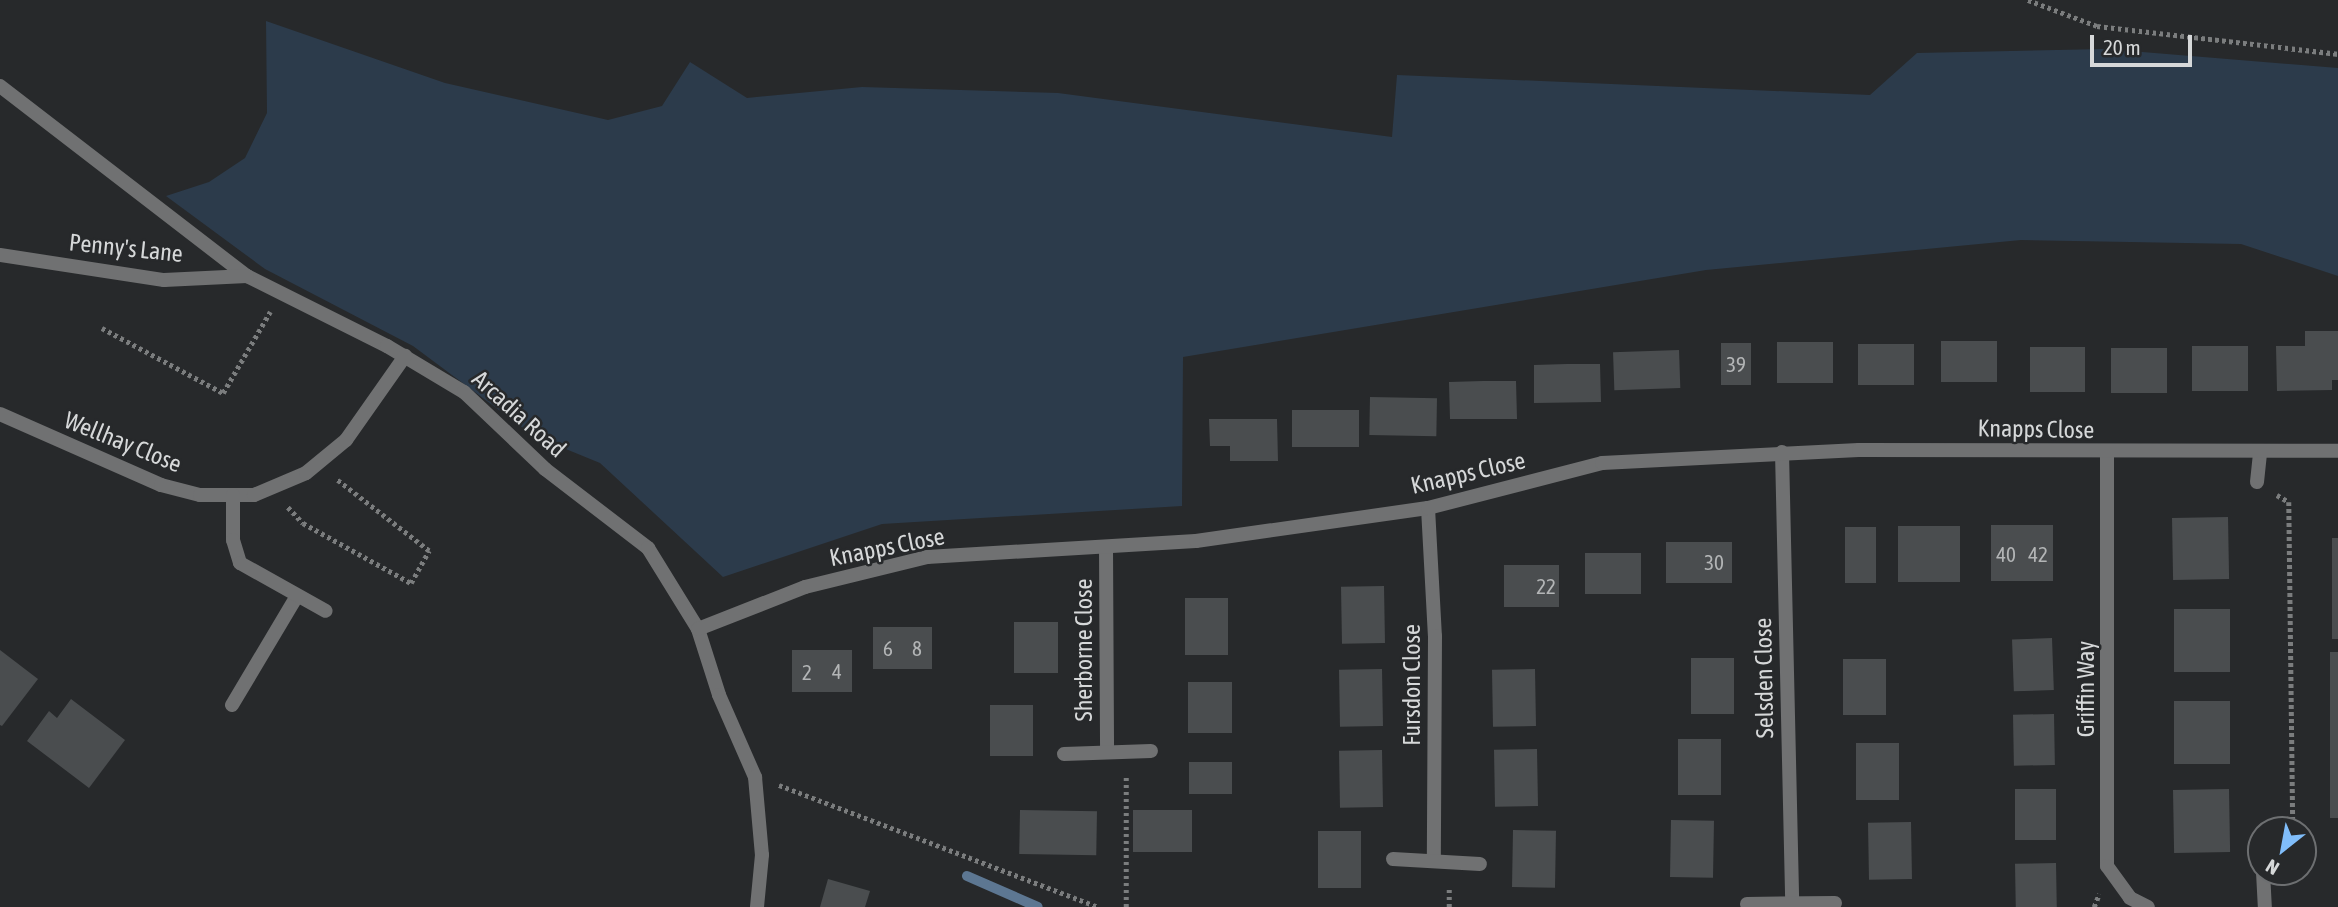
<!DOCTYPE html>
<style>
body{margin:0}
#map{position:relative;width:2338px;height:907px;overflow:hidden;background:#27292b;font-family:"Asap Condensed",sans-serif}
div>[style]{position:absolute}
.green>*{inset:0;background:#2c3b4b}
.stream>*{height:10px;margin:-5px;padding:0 5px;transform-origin:5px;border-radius:5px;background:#5d7792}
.building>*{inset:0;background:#4a4d4f;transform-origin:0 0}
.path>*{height:4.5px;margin-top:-2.25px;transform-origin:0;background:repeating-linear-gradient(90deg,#7b7d7e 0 3.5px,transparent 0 7px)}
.service>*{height:14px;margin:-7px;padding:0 7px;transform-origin:7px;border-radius:7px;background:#707172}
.minor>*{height:14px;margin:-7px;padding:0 7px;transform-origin:7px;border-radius:7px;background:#707172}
span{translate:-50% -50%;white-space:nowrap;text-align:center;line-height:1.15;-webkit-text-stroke:5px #27292b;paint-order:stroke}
.number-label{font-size:21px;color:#b3b5b6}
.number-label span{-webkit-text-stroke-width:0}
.street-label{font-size:24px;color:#d6d8d9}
.north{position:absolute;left:2247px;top:816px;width:70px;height:70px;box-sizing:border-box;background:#27292b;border:2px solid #6d6f71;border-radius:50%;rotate:211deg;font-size:19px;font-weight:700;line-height:28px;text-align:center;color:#d6d8d9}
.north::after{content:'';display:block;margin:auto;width:24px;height:32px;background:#80bdfa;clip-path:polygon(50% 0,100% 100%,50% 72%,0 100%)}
.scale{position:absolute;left:2090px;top:35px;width:102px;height:32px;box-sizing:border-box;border:4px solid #d6d8d9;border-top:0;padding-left:9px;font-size:21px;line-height:24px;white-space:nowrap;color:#d6d8d9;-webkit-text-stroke:5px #27292b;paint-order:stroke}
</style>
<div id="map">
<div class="green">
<i style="clip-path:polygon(266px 21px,445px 83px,608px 120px,662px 106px,690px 62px,747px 98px,862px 87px,1058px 93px,1392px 137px,1397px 75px,1870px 95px,1917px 53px,2106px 49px,2338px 68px,2338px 276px,2241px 244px,2021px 240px,1706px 270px,1183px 357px,1182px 506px,882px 524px,723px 577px,600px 463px,534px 436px,413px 346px,265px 269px,166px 196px,209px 182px,245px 158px,267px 113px)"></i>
</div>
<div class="stream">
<i style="left:967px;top:876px;width:77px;rotate:23.6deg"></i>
</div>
<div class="building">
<i style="clip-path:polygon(2305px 331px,2338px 331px,2338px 380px,2332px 380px,2332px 390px,2277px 391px,2276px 346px,2305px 346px)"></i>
<i style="left:1941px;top:341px;width:56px;height:41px"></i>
<i style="left:1777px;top:342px;width:56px;height:41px"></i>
<i style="left:1721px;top:343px;width:30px;height:42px"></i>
<i style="left:1858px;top:344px;width:56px;height:41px"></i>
<i style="left:2248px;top:346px;width:45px;height:56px;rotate:90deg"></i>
<i style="left:2030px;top:347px;width:55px;height:45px"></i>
<i style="left:2111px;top:348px;width:56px;height:45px"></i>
<i style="left:1679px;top:350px;width:38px;height:66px;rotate:88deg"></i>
<i style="clip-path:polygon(1567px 364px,1600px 364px,1601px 402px,1534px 403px,1534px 365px)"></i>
<i style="clip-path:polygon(1483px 381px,1516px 381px,1517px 419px,1450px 419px,1449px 382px)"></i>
<i style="left:1370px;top:397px;width:67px;height:38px;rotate:1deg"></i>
<i style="left:1292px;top:410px;width:67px;height:37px"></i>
<i style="clip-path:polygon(1209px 419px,1277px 419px,1278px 461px,1230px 461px,1230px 446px,1210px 446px)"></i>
<i style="left:2228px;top:517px;width:62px;height:56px;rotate:89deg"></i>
<i style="left:2053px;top:525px;width:56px;height:62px;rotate:90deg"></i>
<i style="left:1898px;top:526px;width:62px;height:56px"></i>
<i style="left:1845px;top:527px;width:31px;height:56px"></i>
<i style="left:2332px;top:538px;width:6px;height:101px"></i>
<i style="left:1666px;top:542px;width:66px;height:41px"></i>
<i style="left:1585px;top:553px;width:56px;height:41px"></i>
<i style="left:1504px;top:565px;width:55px;height:42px"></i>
<i style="left:1384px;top:586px;width:57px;height:43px;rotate:89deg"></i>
<i style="left:1228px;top:598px;width:57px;height:43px;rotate:90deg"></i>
<i style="left:2174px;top:609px;width:56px;height:63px"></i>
<i style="left:1014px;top:622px;width:44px;height:51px"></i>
<i style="left:873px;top:627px;width:59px;height:42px"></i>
<i style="left:2052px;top:638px;width:52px;height:40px;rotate:88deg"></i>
<i style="clip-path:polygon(0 650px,38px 679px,2px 726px,0 725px)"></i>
<i style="left:852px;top:650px;width:42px;height:60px;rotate:90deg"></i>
<i style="left:2330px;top:652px;width:8px;height:166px"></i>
<i style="left:1691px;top:658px;width:43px;height:56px"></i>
<i style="left:1843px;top:659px;width:43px;height:56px"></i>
<i style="left:1382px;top:669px;width:57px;height:43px;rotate:89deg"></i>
<i style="left:1535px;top:669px;width:57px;height:43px;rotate:89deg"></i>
<i style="left:1188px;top:682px;width:44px;height:51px"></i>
<i style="clip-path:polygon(71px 699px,125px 740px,89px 788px,27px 741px,49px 711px,57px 718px)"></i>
<i style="left:2174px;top:701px;width:56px;height:63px"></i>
<i style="left:990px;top:705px;width:43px;height:51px"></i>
<i style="left:2054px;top:714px;width:51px;height:41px;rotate:89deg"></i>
<i style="left:1678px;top:739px;width:43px;height:56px"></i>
<i style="left:1856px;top:743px;width:43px;height:57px"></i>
<i style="left:1537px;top:749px;width:57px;height:43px;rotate:89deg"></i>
<i style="left:1382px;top:750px;width:57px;height:43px;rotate:89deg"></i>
<i style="left:1189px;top:762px;width:43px;height:32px"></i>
<i style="left:2015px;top:789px;width:41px;height:51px"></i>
<i style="left:2229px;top:789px;width:63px;height:56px;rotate:89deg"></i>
<i style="left:1020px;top:810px;width:77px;height:44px;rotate:1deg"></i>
<i style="left:1133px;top:810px;width:59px;height:42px"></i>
<i style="left:1671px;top:820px;width:43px;height:57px;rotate:1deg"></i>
<i style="left:1911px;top:822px;width:57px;height:43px;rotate:89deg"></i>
<i style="left:1513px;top:830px;width:43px;height:57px;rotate:1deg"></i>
<i style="left:1318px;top:831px;width:43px;height:57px"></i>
<i style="left:2056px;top:863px;width:44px;height:41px;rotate:89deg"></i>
<i style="clip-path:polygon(828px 879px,870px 891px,865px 907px,820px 907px)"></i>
</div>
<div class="path">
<i style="left:2028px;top:0;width:74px;rotate:20.6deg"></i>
<i style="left:2097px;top:26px;width:243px;rotate:6.6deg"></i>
<i style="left:102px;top:328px;width:137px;rotate:28.2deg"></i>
<i style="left:223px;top:393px;width:94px;rotate:-59.9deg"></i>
<i style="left:2277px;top:495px;width:14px;rotate:30deg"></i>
<i style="left:2289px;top:502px;width:328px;rotate:89.3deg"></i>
<i style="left:288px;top:507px;width:22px;rotate:47deg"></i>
<i style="left:303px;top:523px;width:124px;rotate:29.1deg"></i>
<i style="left:411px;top:583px;width:37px;rotate:-61deg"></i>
<i style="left:429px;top:551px;width:116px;rotate:-142.3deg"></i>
<i style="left:779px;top:785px;width:342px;rotate:20.9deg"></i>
<i style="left:1126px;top:907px;width:132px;rotate:-90deg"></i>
<i style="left:1449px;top:907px;width:20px;rotate:-90deg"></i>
<i style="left:2094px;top:907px;width:14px;rotate:-69deg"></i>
</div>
<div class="service">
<i style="left:232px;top:705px;width:127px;rotate:-59.2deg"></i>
</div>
<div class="minor">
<i style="left:0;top:86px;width:312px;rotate:37.6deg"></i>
<i style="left:247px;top:276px;width:157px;rotate:26.6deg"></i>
<i style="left:387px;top:346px;width:90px;rotate:30.9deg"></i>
<i style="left:464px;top:392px;width:112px;rotate:43.5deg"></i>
<i style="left:545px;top:469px;width:130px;rotate:37.5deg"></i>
<i style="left:648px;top:548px;width:95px;rotate:58.3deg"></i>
<i style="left:698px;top:629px;width:69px;rotate:72.3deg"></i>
<i style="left:719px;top:695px;width:90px;rotate:66.3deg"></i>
<i style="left:755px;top:777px;width:78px;rotate:84.9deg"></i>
<i style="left:762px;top:855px;width:52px;rotate:95.5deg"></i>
<i style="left:0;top:255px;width:166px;rotate:8.7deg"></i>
<i style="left:164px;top:280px;width:83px;rotate:-2.8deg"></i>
<i style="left:0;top:414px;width:176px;rotate:23.8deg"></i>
<i style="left:161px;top:485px;width:40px;rotate:14.4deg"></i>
<i style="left:200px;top:495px;width:54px"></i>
<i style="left:254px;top:495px;width:56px;rotate:-22.9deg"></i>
<i style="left:306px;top:473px;width:52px;rotate:-39.5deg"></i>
<i style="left:346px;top:440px;width:103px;rotate:-54.9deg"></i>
<i style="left:1782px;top:452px;width:452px;rotate:88.7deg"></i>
<i style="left:2107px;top:452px;width:414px;rotate:90deg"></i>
<i style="left:2107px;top:866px;width:39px;rotate:54deg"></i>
<i style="left:2130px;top:898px;width:20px;rotate:27deg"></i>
<i style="left:2257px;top:482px;width:31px;rotate:-84deg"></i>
<i style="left:233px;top:495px;width:45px;rotate:90deg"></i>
<i style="left:233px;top:540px;width:24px;rotate:73deg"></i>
<i style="left:240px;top:563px;width:98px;rotate:29.2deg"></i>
<i style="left:1428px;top:508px;width:128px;rotate:86.9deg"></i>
<i style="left:1435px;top:636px;width:225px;rotate:90.3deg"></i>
<i style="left:1106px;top:547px;width:205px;rotate:89.7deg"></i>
<i style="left:698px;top:629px;width:115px;rotate:-21.4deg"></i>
<i style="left:805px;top:587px;width:126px;rotate:-13.8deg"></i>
<i style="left:927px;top:557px;width:269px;rotate:-3.4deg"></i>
<i style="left:1196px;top:541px;width:234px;rotate:-8.1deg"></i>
<i style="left:1428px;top:508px;width:180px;rotate:-14.5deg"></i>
<i style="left:1602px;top:463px;width:257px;rotate:-2.9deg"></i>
<i style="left:1859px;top:450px;width:479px;rotate:0.1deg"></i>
<i style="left:1064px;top:754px;width:87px;rotate:-2deg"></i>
<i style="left:1393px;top:859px;width:87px;rotate:3.3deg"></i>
<i style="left:2263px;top:872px;width:35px;rotate:87deg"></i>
<i style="left:1747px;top:904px;width:88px;rotate:-0.7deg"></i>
</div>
<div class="number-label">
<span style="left:1736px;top:364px">39</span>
<span style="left:2006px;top:554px">40</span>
<span style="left:2038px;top:554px">42</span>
<span style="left:1714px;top:562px">30</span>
<span style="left:1546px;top:586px">22</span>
<span style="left:888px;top:648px">6</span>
<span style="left:917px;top:648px">8</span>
<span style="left:837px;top:671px">4</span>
<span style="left:807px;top:672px">2</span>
</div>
<div class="street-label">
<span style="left:126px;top:248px;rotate:6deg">Penny's Lane</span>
<span style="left:519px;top:414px;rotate:42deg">Arcadia Road</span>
<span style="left:2036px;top:429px;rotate:1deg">Knapps Close</span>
<span style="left:123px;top:442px;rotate:22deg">Wellhay Close</span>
<span style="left:1468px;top:473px;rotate:-13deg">Knapps Close</span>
<span style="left:887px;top:547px;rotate:-11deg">Knapps Close</span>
<span style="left:1084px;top:650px;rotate:-90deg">Sherborne Close</span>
<span style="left:1764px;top:678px;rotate:-91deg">Selsden Close</span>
<span style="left:1412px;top:685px;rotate:-90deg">Fursdon Close</span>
<span style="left:2086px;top:689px;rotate:-90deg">Griffin Way</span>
</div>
<div class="north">N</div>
<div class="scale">20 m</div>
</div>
